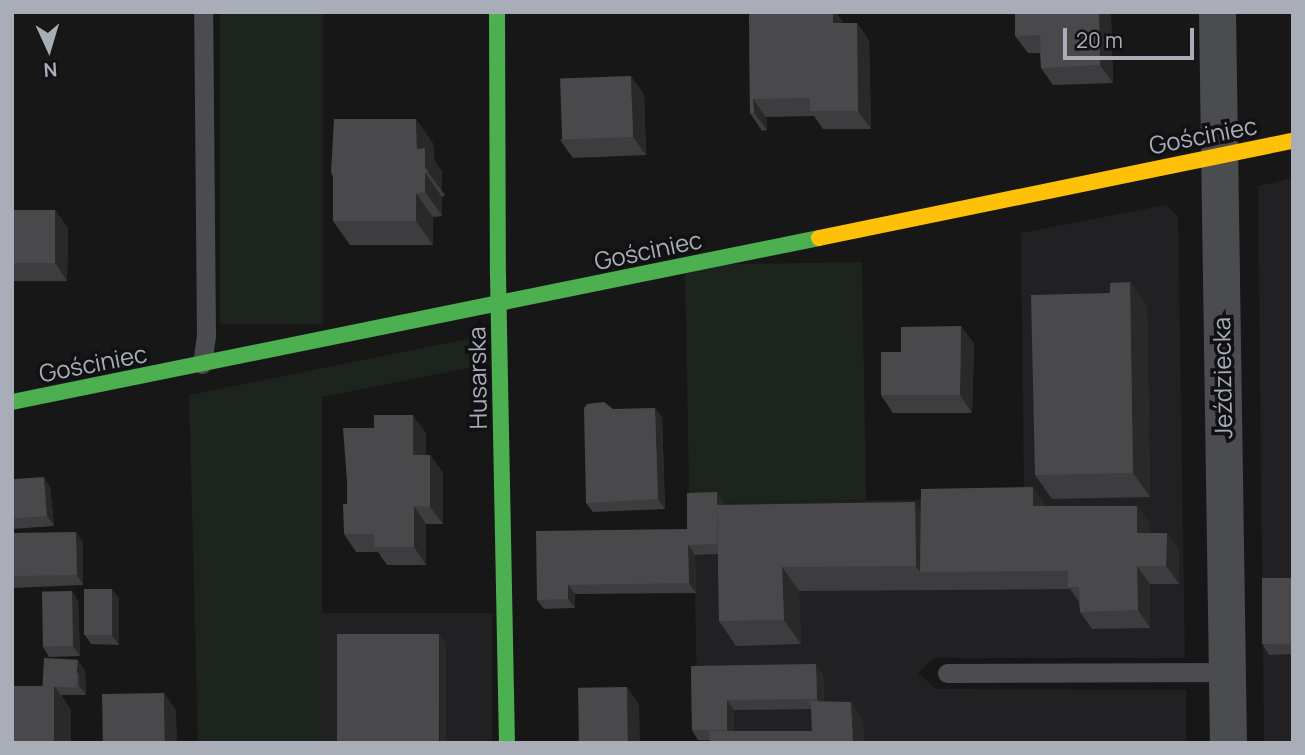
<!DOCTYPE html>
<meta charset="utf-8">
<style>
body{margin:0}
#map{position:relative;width:1305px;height:755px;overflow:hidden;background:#171717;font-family:Manrope,sans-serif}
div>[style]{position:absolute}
.built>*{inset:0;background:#212123;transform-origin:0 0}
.green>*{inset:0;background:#1d241e;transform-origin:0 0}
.lane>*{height:19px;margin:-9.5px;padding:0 9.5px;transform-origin:9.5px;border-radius:9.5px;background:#4b4c50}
.street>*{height:37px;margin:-18.5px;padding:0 18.5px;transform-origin:18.5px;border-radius:18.5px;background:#4b4c50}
.fast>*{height:16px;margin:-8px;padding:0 8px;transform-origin:8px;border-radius:8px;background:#4caf50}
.slow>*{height:16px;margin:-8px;padding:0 8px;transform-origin:8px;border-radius:8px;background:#ffc107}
.wall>*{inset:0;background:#3d3d3f}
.shaded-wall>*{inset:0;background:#29292a}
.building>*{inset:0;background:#49494c;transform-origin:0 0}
span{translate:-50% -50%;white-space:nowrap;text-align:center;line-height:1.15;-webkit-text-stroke:7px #111113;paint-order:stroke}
.street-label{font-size:24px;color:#a8adb8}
.frame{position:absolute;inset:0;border:14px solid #a8adb8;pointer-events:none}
.north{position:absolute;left:14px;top:14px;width:70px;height:70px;-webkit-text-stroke:5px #111113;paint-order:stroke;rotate:176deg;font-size:19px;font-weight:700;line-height:28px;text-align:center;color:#a8adb8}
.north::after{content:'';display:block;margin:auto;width:24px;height:32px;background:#a8adb8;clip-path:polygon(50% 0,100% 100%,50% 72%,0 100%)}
.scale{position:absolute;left:1063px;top:28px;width:131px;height:32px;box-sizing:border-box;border:4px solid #a8adb8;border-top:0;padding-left:9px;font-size:21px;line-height:24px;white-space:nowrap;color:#a8adb8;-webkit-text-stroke:5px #111113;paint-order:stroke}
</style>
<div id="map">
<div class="built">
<i style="clip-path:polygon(1293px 178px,1293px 743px,1264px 743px,1258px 186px)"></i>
<i style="clip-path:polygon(1166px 205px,1178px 216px,1185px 658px,934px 658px,918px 673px,936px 689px,1186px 690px,1186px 743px,698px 743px,693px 503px,1024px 498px,1021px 233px)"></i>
<i style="left:492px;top:613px;width:130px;height:170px;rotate:90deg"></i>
</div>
<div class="green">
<i style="left:220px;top:12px;width:103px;height:312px"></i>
<i style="left:862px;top:262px;width:238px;height:177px;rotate:89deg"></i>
<i style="clip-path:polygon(487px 335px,489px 364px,322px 397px,322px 743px,198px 743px,189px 395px)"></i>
</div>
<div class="lane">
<i style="left:202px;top:364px;width:28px;rotate:-82deg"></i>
<i style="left:206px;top:336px;width:324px;rotate:-90.5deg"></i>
<i style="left:947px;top:673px;width:280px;rotate:-0.2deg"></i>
</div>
<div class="street">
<i style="left:1217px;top:12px;width:731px;rotate:89.14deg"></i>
</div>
<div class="fast">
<i style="left:497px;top:12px;width:264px;rotate:89.8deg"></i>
<i style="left:498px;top:276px;width:467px;rotate:88.9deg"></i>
<i style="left:12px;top:402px;width:823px;rotate:-11.49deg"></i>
</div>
<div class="slow">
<i style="left:819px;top:238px;width:484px;rotate:-11.6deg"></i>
</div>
<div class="wall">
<i style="clip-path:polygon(388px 12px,446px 12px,446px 13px)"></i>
<i style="clip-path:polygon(749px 12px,843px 23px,857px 23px,869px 41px,871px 129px,823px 129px,814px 116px,766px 117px,767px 130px,762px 131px,750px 113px)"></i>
<i style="clip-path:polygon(1015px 12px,1108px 12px,1111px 16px,1113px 83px,1053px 85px,1041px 68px,1040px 53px,1028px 53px,1015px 36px)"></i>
<i style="clip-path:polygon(644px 94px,646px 155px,573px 158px,560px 140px)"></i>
<i style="clip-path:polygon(433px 143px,434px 160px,442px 172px,442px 191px,445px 195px,442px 197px,442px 216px,433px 217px,433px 245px,350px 245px,333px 221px,333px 177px,331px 173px)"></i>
<i style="clip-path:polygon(12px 210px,55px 210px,68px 228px,67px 281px,12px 281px)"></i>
<i style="clip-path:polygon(1130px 282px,1147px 306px,1150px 497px,1052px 499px,1035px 475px,1110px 293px)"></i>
<i style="clip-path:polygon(961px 326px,974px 344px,972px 413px,893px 413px,881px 395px,901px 352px)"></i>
<i style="clip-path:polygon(613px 409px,662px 417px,665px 509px,593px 512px,586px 503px)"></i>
<i style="clip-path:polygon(426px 433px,426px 455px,430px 455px,443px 473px,443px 524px,426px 524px,426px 565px,387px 565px,378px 552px,356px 552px,344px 534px,347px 504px)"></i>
<i style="clip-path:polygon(12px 480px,50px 487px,54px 526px,12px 529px)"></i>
<i style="clip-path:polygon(724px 502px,724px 505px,921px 510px,1046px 505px,1046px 506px,1137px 506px,1150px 524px,1150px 533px,1167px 533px,1179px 551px,1179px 584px,1150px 584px,1150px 628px,1092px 629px,1080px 612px,1079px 602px,1070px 589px,799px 591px,801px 644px,736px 646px,719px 621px,718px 554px,695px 555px,696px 593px,575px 594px,575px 608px,544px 609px,537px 600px,687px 529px)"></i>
<i style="clip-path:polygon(12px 534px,83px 542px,83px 585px,12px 588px)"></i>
<i style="clip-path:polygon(1293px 578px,1293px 654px,1269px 655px,1263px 645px)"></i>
<i style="clip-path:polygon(72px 591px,78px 601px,80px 656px,49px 657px,43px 647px)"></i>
<i style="clip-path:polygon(119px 598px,119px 645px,91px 644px,85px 635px)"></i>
<i style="clip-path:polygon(evenodd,691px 666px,823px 674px,824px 702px,863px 720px,864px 743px,710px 743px,710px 740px,698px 740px,692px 730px,691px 666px,811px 709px,812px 731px,734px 731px,734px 710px,811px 709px)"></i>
<i style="clip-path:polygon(85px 670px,86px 695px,61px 695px,71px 710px,71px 743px,12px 743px,45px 686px)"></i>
</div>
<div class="shaded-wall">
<i style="clip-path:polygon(833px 12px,836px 12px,846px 27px,833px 23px)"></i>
<i style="clip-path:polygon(1099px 12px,1108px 12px,1111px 16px,1113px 83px,1100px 65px)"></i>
<i style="clip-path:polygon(857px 23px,869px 41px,871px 129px,858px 111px)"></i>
<i style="clip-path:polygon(631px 76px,644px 94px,646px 155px,633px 137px)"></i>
<i style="clip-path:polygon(753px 99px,766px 117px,767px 130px,754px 113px)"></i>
<i style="clip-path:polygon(416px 119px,433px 143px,434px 160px,442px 172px,442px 191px,425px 168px,417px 149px)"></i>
<i style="clip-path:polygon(425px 173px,442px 197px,442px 216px,425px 192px)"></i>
<i style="clip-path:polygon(416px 193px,433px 217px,433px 245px,416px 221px)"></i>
<i style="clip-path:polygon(55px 210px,68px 228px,67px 281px,55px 263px)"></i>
<i style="clip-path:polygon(1130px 282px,1147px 306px,1150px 497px,1133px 473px)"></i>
<i style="clip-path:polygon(961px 326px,974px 344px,972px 413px,960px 395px)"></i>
<i style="clip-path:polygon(655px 408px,662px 417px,665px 509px,658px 499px)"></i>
<i style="clip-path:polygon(413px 415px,426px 433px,426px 473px,413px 455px)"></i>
<i style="clip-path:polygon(430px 455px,443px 473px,443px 524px,430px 507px)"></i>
<i style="clip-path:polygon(44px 477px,50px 487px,54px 526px,47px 516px)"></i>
<i style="clip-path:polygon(1033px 487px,1046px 505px,1046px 524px,1033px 506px)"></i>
<i style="clip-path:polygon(717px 492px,724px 502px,724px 554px,718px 544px)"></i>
<i style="clip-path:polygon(915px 502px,932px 526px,920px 572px,916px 566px)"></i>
<i style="clip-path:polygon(414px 506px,426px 524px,426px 565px,414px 547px)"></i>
<i style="clip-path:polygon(1137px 506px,1150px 524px,1150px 551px,1137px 533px)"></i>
<i style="clip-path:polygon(76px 532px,83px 542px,83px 585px,77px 575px)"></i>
<i style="clip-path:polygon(1167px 533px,1179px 551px,1179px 584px,1166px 566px)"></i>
<i style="clip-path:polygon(688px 545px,695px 555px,696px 593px,689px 583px)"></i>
<i style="clip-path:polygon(1137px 566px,1150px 584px,1150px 628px,1138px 610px)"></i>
<i style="clip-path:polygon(782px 567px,799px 591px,801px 644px,784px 620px)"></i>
<i style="clip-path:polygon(568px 585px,575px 594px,575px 608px,568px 599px)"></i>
<i style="clip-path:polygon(112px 589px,119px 598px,119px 645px,112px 635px)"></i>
<i style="clip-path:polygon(72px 591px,78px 601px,80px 656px,73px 646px)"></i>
<i style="clip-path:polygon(439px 634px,446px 643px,446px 743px,440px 743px)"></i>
<i style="clip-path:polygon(78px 660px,85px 670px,86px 695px,79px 685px)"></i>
<i style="clip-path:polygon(816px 664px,823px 674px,824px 708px,817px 699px)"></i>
<i style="clip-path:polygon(54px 686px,71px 710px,71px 743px,54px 743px)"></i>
<i style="clip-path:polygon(627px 687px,639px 705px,640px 743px,628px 743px)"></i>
<i style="clip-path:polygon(164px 693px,176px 710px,177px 743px,165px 743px)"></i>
<i style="clip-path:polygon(727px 700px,734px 710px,734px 740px,727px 730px)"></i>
<i style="clip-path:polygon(851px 702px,863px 720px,864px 743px,853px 743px)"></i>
</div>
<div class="building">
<i style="clip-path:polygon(749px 12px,833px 12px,833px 23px,857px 23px,858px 111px,810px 111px,810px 98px,753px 99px,754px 113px,750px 113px)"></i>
<i style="clip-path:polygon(1015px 12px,1099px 12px,1100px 65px,1041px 68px,1040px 35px,1015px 36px)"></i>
<i style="left:631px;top:76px;width:61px;height:71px;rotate:88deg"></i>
<i style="clip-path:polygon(334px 119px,416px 119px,417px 149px,425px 148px,425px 168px,428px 171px,425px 173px,425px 192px,416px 193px,416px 221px,333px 221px,333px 173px,331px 173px)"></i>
<i style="left:12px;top:210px;width:43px;height:53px"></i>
<i style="clip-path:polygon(1130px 282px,1133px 473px,1035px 475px,1031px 295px,1110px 293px,1110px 283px)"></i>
<i style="clip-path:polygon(961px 326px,960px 395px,881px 395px,881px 352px,901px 352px,901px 327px)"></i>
<i style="clip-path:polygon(604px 402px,613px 409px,655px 408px,658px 499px,586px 503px,584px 408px,587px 404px)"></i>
<i style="clip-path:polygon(374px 415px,413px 415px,413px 455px,430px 455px,430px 507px,414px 506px,414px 547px,374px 547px,374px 534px,344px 534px,343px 504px,347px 504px,347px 481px,343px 428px,374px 428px)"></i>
<i style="left:44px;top:477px;width:39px;height:32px;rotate:86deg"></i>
<i style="clip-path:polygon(1033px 487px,1033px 506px,1137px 506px,1137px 533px,1167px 533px,1166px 566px,1137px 566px,1138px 610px,1080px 612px,1079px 587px,1068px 587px,1068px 571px,920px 572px,921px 489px)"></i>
<i style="clip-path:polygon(717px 492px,717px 544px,688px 545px,689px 583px,568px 585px,568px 599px,537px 600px,536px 531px,687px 529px,687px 493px)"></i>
<i style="clip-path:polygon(915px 502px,916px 566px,782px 567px,784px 620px,719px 621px,717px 505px)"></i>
<i style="left:76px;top:532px;width:43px;height:64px;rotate:89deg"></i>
<i style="left:1293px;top:578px;width:66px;height:31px;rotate:90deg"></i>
<i style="left:84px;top:589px;width:28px;height:46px"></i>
<i style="left:72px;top:591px;width:55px;height:30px;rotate:89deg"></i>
<i style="left:337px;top:634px;width:102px;height:109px"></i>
<i style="left:44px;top:658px;width:34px;height:28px;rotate:3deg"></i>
<i style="clip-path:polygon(816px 664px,817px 699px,727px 700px,727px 730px,692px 730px,691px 666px)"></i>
<i style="left:12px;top:686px;width:42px;height:57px"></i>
<i style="left:627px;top:687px;width:56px;height:49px;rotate:89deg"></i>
<i style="left:164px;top:693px;width:50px;height:62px;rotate:89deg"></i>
<i style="clip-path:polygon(811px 701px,851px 702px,853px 743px,710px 743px,709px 731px,812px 731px)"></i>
</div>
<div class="street-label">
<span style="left:1203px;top:135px;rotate:-11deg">Gościniec</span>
<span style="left:648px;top:250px;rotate:-12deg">Gościniec</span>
<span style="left:93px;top:363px;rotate:-11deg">Gościniec</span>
<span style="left:477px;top:378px;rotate:-91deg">Husarska</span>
<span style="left:1222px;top:378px;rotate:-91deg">Jeździecka</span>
</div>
<div class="frame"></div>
<div class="north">N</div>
<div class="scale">20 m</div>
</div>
